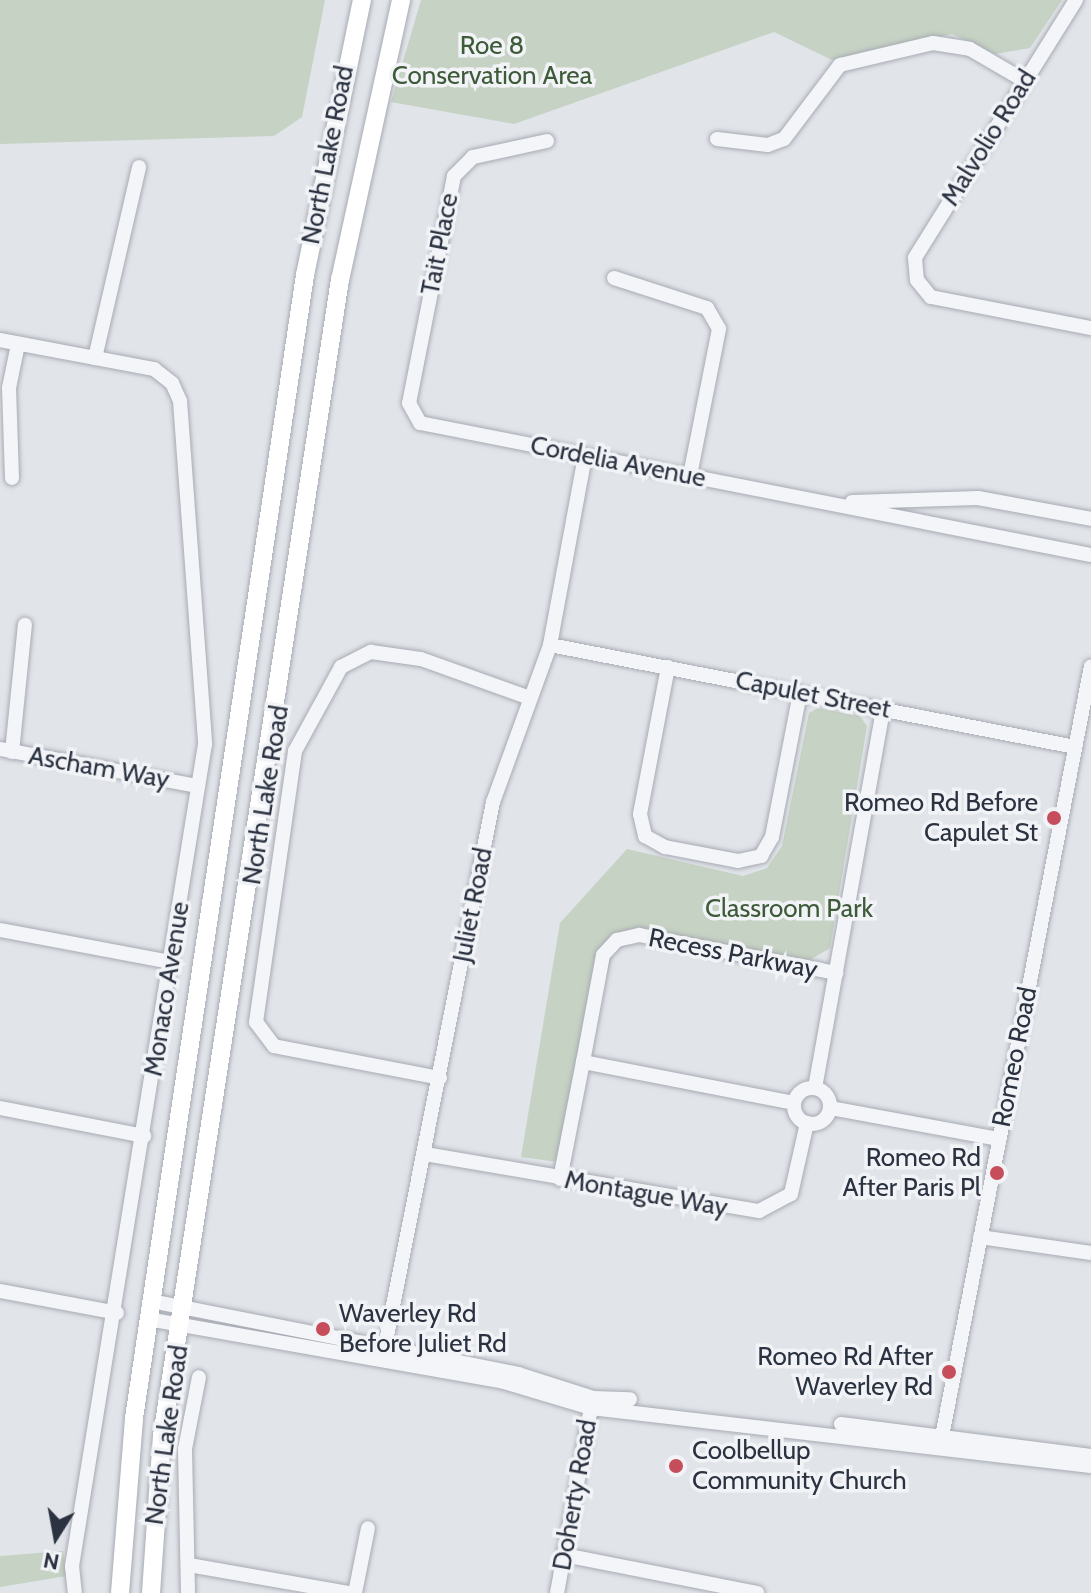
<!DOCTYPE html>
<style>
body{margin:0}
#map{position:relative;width:1091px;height:1593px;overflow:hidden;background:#e1e4e9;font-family:Cabin,sans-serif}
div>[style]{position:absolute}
.green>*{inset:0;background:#c6d2c3}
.roads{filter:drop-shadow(0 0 2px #a7abb3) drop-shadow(0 0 2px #a7abb3)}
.minor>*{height:14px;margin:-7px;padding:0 7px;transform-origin:7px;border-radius:7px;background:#f4f5f8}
.minor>.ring{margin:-7px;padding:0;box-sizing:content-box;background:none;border:14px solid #f4f5f8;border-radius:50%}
.major>*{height:18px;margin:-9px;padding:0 9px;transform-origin:9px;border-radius:9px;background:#fff}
.dots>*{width:22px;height:22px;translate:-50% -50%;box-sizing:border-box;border:4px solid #f1f3f7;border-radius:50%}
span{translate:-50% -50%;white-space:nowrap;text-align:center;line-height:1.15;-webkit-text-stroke:7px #f1f3f7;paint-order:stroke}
.park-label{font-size:26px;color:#3e5b39}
.street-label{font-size:26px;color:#2b3240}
.poi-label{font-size:26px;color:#2b3240}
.right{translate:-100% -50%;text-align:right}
.left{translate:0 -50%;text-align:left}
.north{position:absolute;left:16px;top:1497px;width:80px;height:80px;-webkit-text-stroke:6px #f1f3f7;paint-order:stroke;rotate:191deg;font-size:22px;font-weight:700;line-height:32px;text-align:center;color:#2b3240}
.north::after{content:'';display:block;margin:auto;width:28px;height:36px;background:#2b3240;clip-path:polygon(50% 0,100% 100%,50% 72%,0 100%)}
</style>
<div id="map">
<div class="green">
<i style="clip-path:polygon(0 0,325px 0,302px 117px,274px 136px,0 144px)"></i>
<i style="clip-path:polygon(421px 0,1062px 0,1030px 48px,995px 54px,952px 34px,832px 60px,774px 32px,514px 124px,391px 102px)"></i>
<i style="clip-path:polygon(818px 708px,860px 716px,867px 726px,830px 948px,810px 960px,626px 931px,612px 955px,558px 1162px,521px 1157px,560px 923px,627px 849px,743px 876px,767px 868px,782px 846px,809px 713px)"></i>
<i style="clip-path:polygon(63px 1551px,67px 1576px,0 1587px,0 1556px)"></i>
</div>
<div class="roads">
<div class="minor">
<i style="left:1076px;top:0;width:304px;rotate:122deg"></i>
<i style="left:915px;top:258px;width:22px;rotate:85deg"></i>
<i style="left:917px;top:280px;width:22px;rotate:51deg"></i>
<i style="left:931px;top:297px;width:163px;rotate:11deg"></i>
<i style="left:717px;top:139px;width:51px;rotate:6.7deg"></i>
<i style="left:768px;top:145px;width:17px;rotate:-21deg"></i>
<i style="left:784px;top:139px;width:93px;rotate:-52.9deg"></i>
<i style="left:840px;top:65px;width:96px;rotate:-13.3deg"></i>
<i style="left:933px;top:43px;width:37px;rotate:9deg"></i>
<i style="left:970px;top:49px;width:64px;rotate:30.2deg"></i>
<i style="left:547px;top:141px;width:76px;rotate:167.8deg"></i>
<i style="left:473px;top:157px;width:27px;rotate:135deg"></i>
<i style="left:454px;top:176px;width:231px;rotate:101.2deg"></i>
<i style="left:409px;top:403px;width:23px;rotate:61deg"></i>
<i style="left:420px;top:423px;width:684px;rotate:11.13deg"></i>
<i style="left:614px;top:278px;width:98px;rotate:17.9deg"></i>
<i style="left:707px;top:308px;width:24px;rotate:60deg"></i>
<i style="left:719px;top:329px;width:150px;rotate:101.2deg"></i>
<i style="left:0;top:340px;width:157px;rotate:10.7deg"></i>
<i style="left:154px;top:369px;width:23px;rotate:38deg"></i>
<i style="left:172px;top:383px;width:20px;rotate:66deg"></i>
<i style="left:180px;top:401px;width:344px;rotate:85.8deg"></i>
<i style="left:205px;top:744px;width:833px;rotate:99.19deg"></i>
<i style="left:72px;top:1566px;width:27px;rotate:84deg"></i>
<i style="left:95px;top:358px;width:196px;rotate:-77deg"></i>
<i style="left:12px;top:478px;width:90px;rotate:-91.9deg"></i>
<i style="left:9px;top:388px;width:45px;rotate:-78.4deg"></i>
<i style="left:852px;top:502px;width:126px;rotate:-1.8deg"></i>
<i style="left:978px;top:498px;width:115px;rotate:10.5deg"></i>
<i style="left:550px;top:645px;width:535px;rotate:10.99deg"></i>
<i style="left:668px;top:667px;width:150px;rotate:100.8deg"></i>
<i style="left:640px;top:814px;width:23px;rotate:77deg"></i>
<i style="left:645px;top:836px;width:23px;rotate:29deg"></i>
<i style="left:665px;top:847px;width:74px;rotate:10.9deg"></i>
<i style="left:738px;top:861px;width:24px;rotate:-12deg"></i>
<i style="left:761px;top:856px;width:22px;rotate:-60deg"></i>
<i style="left:772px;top:837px;width:147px;rotate:-79deg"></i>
<i style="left:0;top:749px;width:201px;rotate:10.6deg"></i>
<i style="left:12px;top:752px;width:128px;rotate:-84.2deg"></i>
<i style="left:0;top:930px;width:174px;rotate:10.6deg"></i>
<i style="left:583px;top:1062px;width:109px;rotate:-79.4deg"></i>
<i style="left:603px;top:955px;width:21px;rotate:-47deg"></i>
<i style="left:617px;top:940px;width:23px;rotate:-13deg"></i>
<i style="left:639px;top:935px;width:201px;rotate:10.9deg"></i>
<i style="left:440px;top:1078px;width:169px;rotate:-169.1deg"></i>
<i style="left:274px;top:1046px;width:30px;rotate:-127deg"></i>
<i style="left:256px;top:1022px;width:274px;rotate:-81.8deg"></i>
<i style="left:295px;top:751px;width:96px;rotate:-61.3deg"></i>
<i style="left:341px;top:667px;width:34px;rotate:-27deg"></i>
<i style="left:371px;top:652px;width:50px;rotate:8deg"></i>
<i style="left:421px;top:659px;width:116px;rotate:19.7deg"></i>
<i class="ring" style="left:794px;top:1088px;width:22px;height:22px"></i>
<i style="left:815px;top:1088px;width:385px;rotate:-79.8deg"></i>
<i style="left:0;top:1108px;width:147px;rotate:11deg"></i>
<i style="left:830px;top:1108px;width:172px;rotate:10.4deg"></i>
<i style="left:425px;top:1154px;width:339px;rotate:9.7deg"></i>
<i style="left:759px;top:1211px;width:36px;rotate:-28deg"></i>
<i style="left:791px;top:1194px;width:73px;rotate:-77.3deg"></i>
<i style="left:560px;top:1179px;width:119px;rotate:-78.9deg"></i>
<i style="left:583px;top:1062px;width:214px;rotate:11deg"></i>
<i style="left:980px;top:1237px;width:112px;rotate:8.2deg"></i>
<i style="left:0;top:1291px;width:119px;rotate:10.6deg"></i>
<i style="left:151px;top:1301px;width:374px;rotate:11.2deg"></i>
<i style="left:518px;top:1374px;width:79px;rotate:17.7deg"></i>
<i style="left:593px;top:1398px;width:37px;rotate:2deg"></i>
<i style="left:148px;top:1319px;width:362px;rotate:10deg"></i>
<i style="left:504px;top:1382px;width:91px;rotate:16.6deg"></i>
<i style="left:591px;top:1408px;width:503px;rotate:6.62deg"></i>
<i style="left:383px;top:1356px;width:565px;rotate:-78.77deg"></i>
<i style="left:493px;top:802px;width:167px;rotate:-70deg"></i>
<i style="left:550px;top:645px;width:192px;rotate:-79.5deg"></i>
<i style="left:841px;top:1424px;width:252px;rotate:7.3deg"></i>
<i style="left:940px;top:1447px;width:795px;rotate:-79.06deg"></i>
<i style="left:564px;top:1555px;width:197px;rotate:11.1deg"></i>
<i style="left:189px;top:1565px;width:163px;rotate:9.9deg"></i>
<i style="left:188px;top:1593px;width:144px;rotate:-91.2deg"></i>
<i style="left:185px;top:1449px;width:73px;rotate:-79deg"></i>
<i style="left:355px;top:1593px;width:66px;rotate:-78.7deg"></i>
<i style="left:557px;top:1593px;width:194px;rotate:-79.6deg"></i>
</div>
<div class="major">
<i style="left:120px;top:1593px;width:176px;rotate:-85.4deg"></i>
<i style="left:134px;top:1418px;width:1156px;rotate:-81.49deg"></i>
<i style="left:305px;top:275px;width:281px;rotate:-78.3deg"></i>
<i style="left:151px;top:1593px;width:157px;rotate:-86deg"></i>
<i style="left:162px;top:1436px;width:1170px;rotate:-81.25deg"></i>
<i style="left:340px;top:280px;width:287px;rotate:-77.7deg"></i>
</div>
</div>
<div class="dots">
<i style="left:1054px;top:818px;background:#c64e5c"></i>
<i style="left:997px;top:1173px;background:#c64e5c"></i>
<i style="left:323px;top:1329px;background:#c64e5c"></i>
<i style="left:949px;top:1372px;background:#c64e5c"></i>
<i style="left:676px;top:1466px;background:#c64e5c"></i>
</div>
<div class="park-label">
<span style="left:492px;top:61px">Roe 8<br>Conservation Area</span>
<span style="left:789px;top:909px">Classroom Park</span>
</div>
<div class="street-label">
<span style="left:989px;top:138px;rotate:-58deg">Malvolio Road</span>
<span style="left:328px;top:155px;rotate:-79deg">North Lake Road</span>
<span style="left:440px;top:244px;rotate:-79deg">Tait Place</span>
<span style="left:618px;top:462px;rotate:11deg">Cordelia Avenue</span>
<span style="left:813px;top:695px;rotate:11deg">Capulet Street</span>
<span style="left:99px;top:768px;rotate:10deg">Ascham Way</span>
<span style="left:266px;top:795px;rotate:-81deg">North Lake Road</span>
<span style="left:473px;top:905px;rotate:-79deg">Juliet Road</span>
<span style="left:733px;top:954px;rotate:11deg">Recess Parkway</span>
<span style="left:167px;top:989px;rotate:-81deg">Monaco Avenue</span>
<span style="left:1015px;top:1057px;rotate:-79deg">Romeo Road</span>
<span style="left:646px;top:1194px;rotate:10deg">Montague Way</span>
<span style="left:167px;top:1435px;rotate:-82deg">North Lake Road</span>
<span style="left:575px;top:1495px;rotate:-80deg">Doherty Road</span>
</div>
<div class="poi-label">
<span class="right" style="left:1038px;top:818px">Romeo Rd Before<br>Capulet St</span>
<span class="right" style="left:981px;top:1173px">Romeo Rd<br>After Paris Pl</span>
<span class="left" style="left:339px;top:1329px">Waverley Rd<br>Before Juliet Rd</span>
<span class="right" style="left:933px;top:1372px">Romeo Rd After<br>Waverley Rd</span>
<span class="left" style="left:692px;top:1466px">Coolbellup<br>Community Church</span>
</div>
<div class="north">N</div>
</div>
